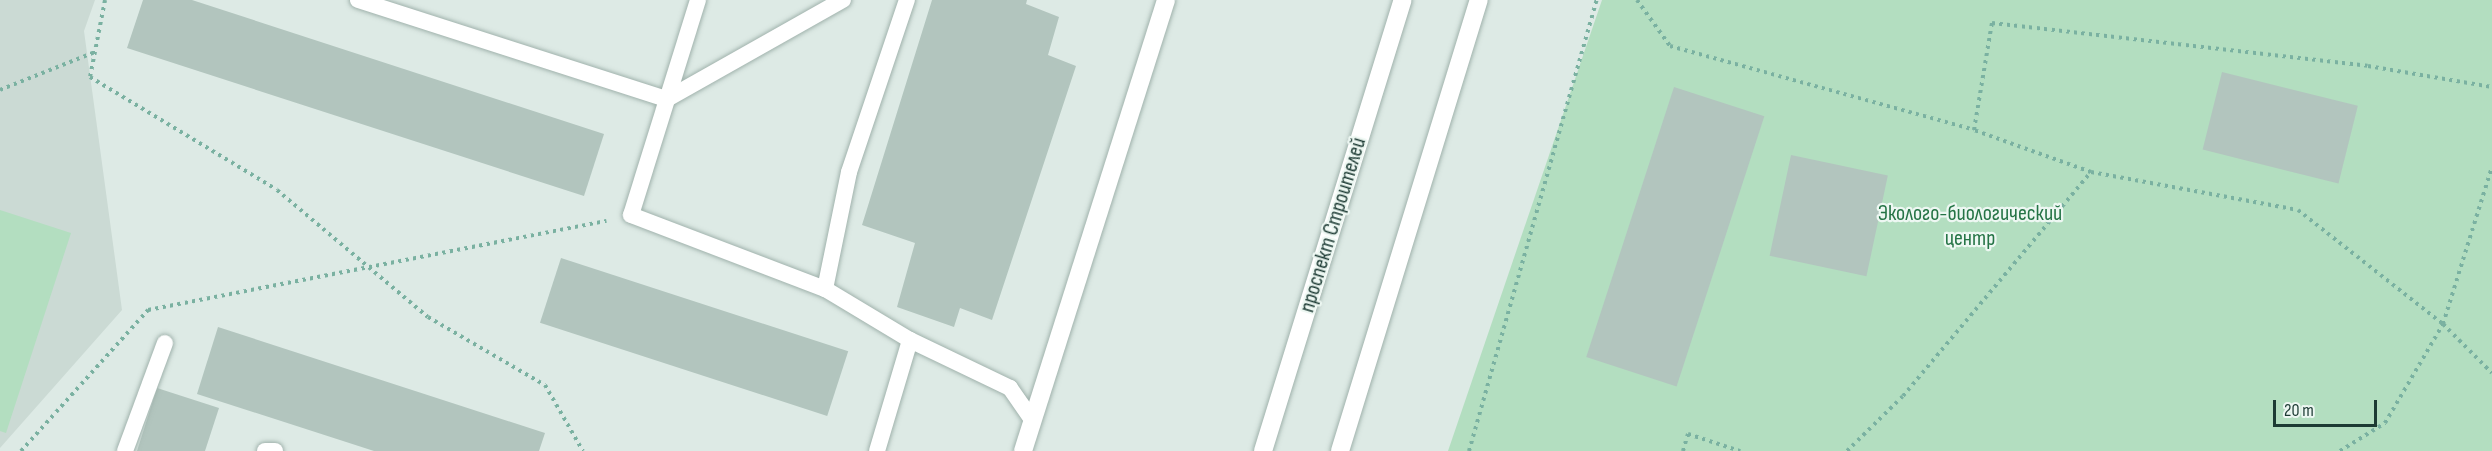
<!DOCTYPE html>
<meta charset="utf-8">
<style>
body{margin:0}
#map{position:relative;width:2492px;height:451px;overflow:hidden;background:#ddeae5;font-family:"Sofia Sans Condensed",sans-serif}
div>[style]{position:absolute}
.built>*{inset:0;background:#cbdad4}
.green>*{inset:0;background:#b3dec0}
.building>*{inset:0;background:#b2c5be;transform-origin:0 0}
.path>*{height:4px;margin-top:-2px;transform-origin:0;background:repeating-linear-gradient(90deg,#7ab1a1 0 3px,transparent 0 7.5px)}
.roads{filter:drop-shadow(0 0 2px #a0b2ac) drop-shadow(0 0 2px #a0b2ac)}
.lane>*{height:16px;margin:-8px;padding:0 8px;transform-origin:8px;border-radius:8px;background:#fff}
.street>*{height:18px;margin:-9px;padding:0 9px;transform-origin:9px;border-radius:9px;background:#fff}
.secondary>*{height:18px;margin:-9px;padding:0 9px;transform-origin:9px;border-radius:9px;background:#fff}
span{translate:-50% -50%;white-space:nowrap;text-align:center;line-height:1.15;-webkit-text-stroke:4.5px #edf7f2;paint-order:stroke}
.park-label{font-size:22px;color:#257446}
.street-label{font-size:22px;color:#1d3b34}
.scale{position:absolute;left:2273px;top:400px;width:104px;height:27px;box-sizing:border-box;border:3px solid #1d3b34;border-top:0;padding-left:8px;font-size:18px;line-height:21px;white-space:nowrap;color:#1d3b34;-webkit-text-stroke:4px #edf7f2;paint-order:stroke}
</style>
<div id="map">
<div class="built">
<i style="clip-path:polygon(0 0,95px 0,84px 31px,122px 310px,0 448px)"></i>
</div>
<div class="green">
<i style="clip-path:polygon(1602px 0,2492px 0,2492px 451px,1448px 451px)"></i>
<i style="clip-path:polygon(0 210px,71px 233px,6px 433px,0 431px)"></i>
</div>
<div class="building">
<i style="clip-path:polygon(143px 0,192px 0,604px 134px,584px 196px,127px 48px)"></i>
<i style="clip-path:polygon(932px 0,1027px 0,1026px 4px,1059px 17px,1048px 55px,1076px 66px,992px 320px,960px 308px,954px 327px,897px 307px,915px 243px,862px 225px)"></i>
<i style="left:2222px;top:72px;width:140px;height:80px;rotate:14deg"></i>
<i style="left:1674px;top:87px;width:95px;height:284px;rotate:18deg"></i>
<i style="left:1791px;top:155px;width:99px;height:103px;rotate:12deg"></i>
<i style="left:561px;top:258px;width:302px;height:68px;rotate:18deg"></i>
<i style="clip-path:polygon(218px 327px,545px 433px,539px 451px,374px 451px,197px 394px)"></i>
<i style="clip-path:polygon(157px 388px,219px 408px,205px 451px,137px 451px)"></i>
</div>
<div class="path">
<i style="left:105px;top:0;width:78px;rotate:101deg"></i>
<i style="left:90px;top:77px;width:218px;rotate:31.1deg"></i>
<i style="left:277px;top:190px;width:197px;rotate:40.1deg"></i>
<i style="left:428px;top:317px;width:135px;rotate:30.2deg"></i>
<i style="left:545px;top:385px;width:76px;rotate:60.1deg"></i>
<i style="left:1637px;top:0;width:57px;rotate:54.3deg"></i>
<i style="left:1670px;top:46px;width:315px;rotate:15.4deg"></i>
<i style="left:0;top:90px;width:102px;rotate:-21.8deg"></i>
<i style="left:2091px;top:172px;width:124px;rotate:-160.3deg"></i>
<i style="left:1974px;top:130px;width:109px;rotate:-80.5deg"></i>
<i style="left:1992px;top:23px;width:378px;rotate:6.5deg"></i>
<i style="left:2368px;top:66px;width:126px;rotate:9.6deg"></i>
<i style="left:21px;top:451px;width:190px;rotate:-48deg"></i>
<i style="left:148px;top:310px;width:467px;rotate:-11deg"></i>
<i style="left:1469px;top:451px;width:469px;rotate:-74.2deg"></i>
<i style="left:1683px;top:451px;width:18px;rotate:-74deg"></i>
<i style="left:1688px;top:434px;width:55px;rotate:18.1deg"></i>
<i style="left:1847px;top:451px;width:78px;rotate:-44.5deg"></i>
<i style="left:1903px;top:396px;width:292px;rotate:-50deg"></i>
<i style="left:2091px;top:172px;width:210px;rotate:10.4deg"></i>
<i style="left:2298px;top:210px;width:184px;rotate:38.2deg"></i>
<i style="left:2443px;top:324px;width:69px;rotate:45deg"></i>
<i style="left:2340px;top:451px;width:53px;rotate:-31.9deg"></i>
<i style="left:2385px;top:423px;width:115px;rotate:-59.6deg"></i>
<i style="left:2443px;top:324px;width:164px;rotate:-72.7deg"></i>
</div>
<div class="roads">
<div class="lane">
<i style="left:358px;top:0;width:324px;rotate:17.8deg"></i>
<i style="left:667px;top:99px;width:202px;rotate:-29.4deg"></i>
<i style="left:698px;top:0;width:225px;rotate:107.3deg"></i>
<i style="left:631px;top:215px;width:208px;rotate:20.9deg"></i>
<i style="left:910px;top:340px;width:111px;rotate:25.6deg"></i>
<i style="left:1010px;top:388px;width:40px;rotate:55.1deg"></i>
<i style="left:125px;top:451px;width:115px;rotate:-69.7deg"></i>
<i style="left:265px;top:451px;width:10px"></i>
<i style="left:877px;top:451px;width:116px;rotate:-73.4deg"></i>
<i style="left:910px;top:340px;width:99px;rotate:-149deg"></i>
<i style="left:825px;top:289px;width:119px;rotate:-78.4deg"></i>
<i style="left:849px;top:172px;width:182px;rotate:-71.4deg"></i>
</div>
<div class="street">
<i style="left:1023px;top:451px;width:473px;rotate:-72.4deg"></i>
</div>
<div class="secondary">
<i style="left:1263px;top:451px;width:472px;rotate:-72.8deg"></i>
<i style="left:1340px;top:451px;width:472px;rotate:-72.9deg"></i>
</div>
</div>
<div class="park-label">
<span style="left:1970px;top:226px">Эколого-биологический<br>центр</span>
</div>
<div class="street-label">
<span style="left:1333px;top:225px;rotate:-73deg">проспект Строителей</span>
</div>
<div class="scale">20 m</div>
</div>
